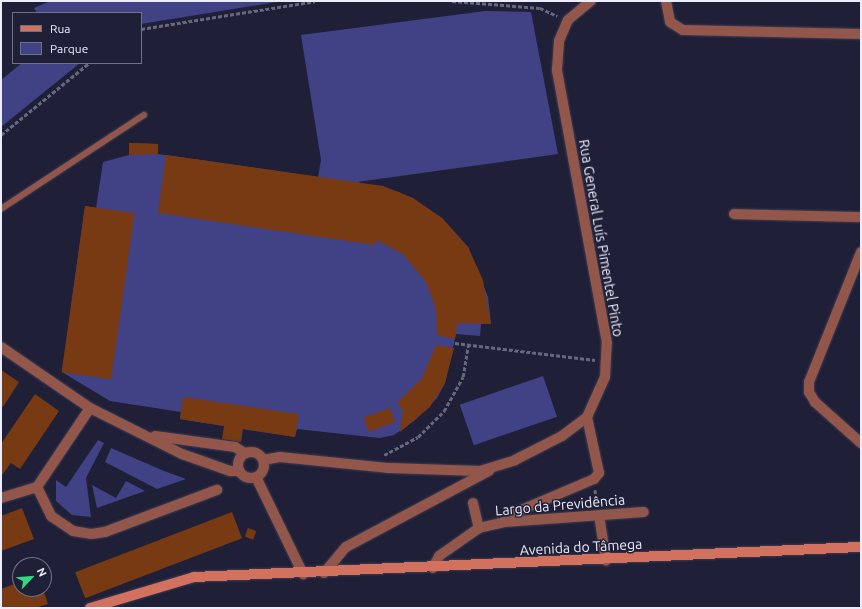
<!DOCTYPE html>
<meta charset="utf-8">
<style>
body{margin:0}
#map{position:relative;width:862px;height:609px;overflow:hidden;background:#1f2037;font-family:Ubuntu,sans-serif}
div>[style]{position:absolute}
.green>*{inset:0;background:#404285;transform-origin:0 0}
.building>*{inset:0;background:#783a12;transform-origin:0 0}
.path>*{height:2.5px;margin-top:-1.25px;transform-origin:0;background:repeating-linear-gradient(90deg,#66687c 0 4px,transparent 0 6px)}
.roads{filter:drop-shadow(0 0 1px #3c3d53) drop-shadow(0 0 1px #3c3d53)}
.service>*{height:5.5px;margin:-2.75px;padding:0 2.75px;transform-origin:2.75px;border-radius:2.75px;background:#93564b}
.minor>*{height:10px;margin:-5px;padding:0 5px;transform-origin:5px;border-radius:5px;background:#93564b}
.tertiary>*{height:10px;margin:-5px;padding:0 5px;transform-origin:5px;border-radius:5px;background:#93564b}
.tertiary>.ring{margin:-5px;padding:0;box-sizing:content-box;background:none;border:10px solid #93564b;border-radius:50%}
.secondary>*{height:10px;margin:-5px;padding:0 5px;transform-origin:5px;border-radius:5px;background:#d3715f}
span{translate:-50% -50%;white-space:nowrap;text-align:center;line-height:1.15;-webkit-text-stroke:3px #1f2037;paint-order:stroke}
.street-label{font-size:14px;color:#ebedfd}
.frame{position:absolute;inset:0;border:2px solid #ebedfd;pointer-events:none}
.legend{position:absolute;left:12px;top:12px;width:130px;height:52px;box-sizing:border-box;background:#1f2037;border:1px solid #717286;margin:0;padding:5px 7px;list-style:none;font-size:12px;color:#ebedfd}
.legend li{display:flex;align-items:center;gap:8px;height:20px}
.legend b{width:20px;border:1px solid #717286}
.north{position:absolute;left:12px;top:557px;width:40px;height:40px;box-sizing:border-box;background:#1f2037;border:1px solid #717286;border-radius:50%;rotate:64deg;font-size:11px;font-weight:700;line-height:16px;text-align:center;color:#ebedfd}
.north::after{content:'';display:block;margin:auto;width:14px;height:18px;background:#32d882;clip-path:polygon(50% 0,100% 100%,50% 72%,0 100%)}
</style>
<div id="map">
<div class="green">
<i style="clip-path:polygon(50px 1px,283px 1px,141px 24px,141px 13px,37px 13px,34px 8px)"></i>
<i style="clip-path:polygon(485px 11px,531px 12px,558px 154px,357px 182px,399px 192px,442px 218px,468px 247px,488px 297px,491px 324px,481px 324px,480px 336px,456px 334px,445px 383px,437px 398px,414px 421px,394px 435px,380px 438px,297px 429px,295px 437px,243px 429px,241px 442px,224px 426px,180px 419px,181px 412px,110px 401px,62px 372px,85px 206px,96px 208px,103px 162px,129px 155px,129px 143px,158px 144px,158px 154px,318px 177px,321px 160px,301px 35px)"></i>
<i style="clip-path:polygon(22px 63px,80px 63px,1px 127px,1px 80px)"></i>
<i style="left:543px;top:376px;width:43px;height:88px;rotate:71deg"></i>
<i style="clip-path:polygon(98px 440px,104px 443px,86px 478px,91px 517px,72px 515px,56px 501px,56px 480px,66px 487px)"></i>
<i style="clip-path:polygon(111px 448px,164px 471px,186px 479px,157px 489px,105px 462px)"></i>
<i style="clip-path:polygon(126px 481px,145px 491px,97px 508px,92px 485px,116px 498px)"></i>
</div>
<div class="building">
<i style="clip-path:polygon(129px 143px,158px 144px,158px 154px,129px 155px)"></i>
<i style="clip-path:polygon(166px 155px,383px 186px,413px 198px,442px 218px,468px 247px,483px 280px,491px 324px,457px 323px,455px 339px,437px 335px,436px 309px,426px 282px,403px 254px,376px 240px,375px 245px,158px 213px)"></i>
<i style="left:85px;top:206px;width:50px;height:168px;rotate:8deg"></i>
<i style="clip-path:polygon(436px 345px,454px 348px,445px 383px,430px 407px,400px 432px,403px 410px,397px 403px,422px 378px)"></i>
<i style="clip-path:polygon(1px 370px,19px 382px,3px 407px,1px 406px)"></i>
<i style="clip-path:polygon(35px 394px,59px 411px,20px 469px,11px 463px,2px 475px,1px 444px)"></i>
<i style="clip-path:polygon(183px 397px,299px 414px,295px 437px,242px 429px,241px 442px,222px 439px,224px 426px,180px 419px)"></i>
<i style="left:390px;top:408px;width:15px;height:28px;rotate:70deg"></i>
<i style="clip-path:polygon(22px 508px,34px 539px,1px 551px,1px 516px)"></i>
<i style="left:232px;top:512px;width:28px;height:168px;rotate:69deg"></i>
<i style="left:248px;top:528px;width:9px;height:9px;rotate:21deg"></i>
<i style="clip-path:polygon(20px 582px,20px 589px,43px 589px,48px 604px,35px 608px,1px 608px,1px 589px)"></i>
</div>
<div class="path">
<i style="left:452px;top:1px;width:88px;rotate:4.5deg"></i>
<i style="left:540px;top:8px;width:19px;rotate:25deg"></i>
<i style="left:141px;top:29px;width:176px;rotate:-9.1deg"></i>
<i style="left:1px;top:135px;width:114px;rotate:-39.3deg"></i>
<i style="left:455px;top:343px;width:141px;rotate:6.9deg"></i>
<i style="left:384px;top:455px;width:38px;rotate:-28deg"></i>
<i style="left:418px;top:437px;width:37px;rotate:-45deg"></i>
<i style="left:444px;top:411px;width:39px;rotate:-61deg"></i>
<i style="left:463px;top:377px;width:32px;rotate:-81deg"></i>
<i style="left:595px;top:490px;width:15px;rotate:79deg"></i>
</div>
<div class="roads">
<div class="service">
<i style="left:1px;top:209px;width:171px;rotate:-33.3deg"></i>
</div>
<div class="minor">
<i style="left:666px;top:1px;width:21px;rotate:79deg"></i>
<i style="left:670px;top:22px;width:15px;rotate:32deg"></i>
<i style="left:683px;top:30px;width:178px;rotate:1.3deg"></i>
<i style="left:734px;top:214px;width:127px;rotate:1.4deg"></i>
<i style="left:861px;top:252px;width:140px;rotate:111.8deg"></i>
<i style="left:809px;top:382px;width:10px;rotate:90deg"></i>
<i style="left:809px;top:392px;width:12px;rotate:59deg"></i>
<i style="left:815px;top:402px;width:62px;rotate:41.7deg"></i>
<i style="left:263px;top:460px;width:17px;rotate:-10deg"></i>
<i style="left:280px;top:457px;width:110px;rotate:5.8deg"></i>
<i style="left:389px;top:468px;width:91px;rotate:1.9deg"></i>
<i style="left:480px;top:471px;width:37px;rotate:-17deg"></i>
<i style="left:515px;top:460px;width:53px;rotate:-27.1deg"></i>
<i style="left:562px;top:436px;width:31px;rotate:-37deg"></i>
<i style="left:587px;top:417px;width:44px;rotate:-65.8deg"></i>
<i style="left:605px;top:377px;width:34px;rotate:-87deg"></i>
<i style="left:607px;top:343px;width:278px;rotate:-100.4deg"></i>
<i style="left:557px;top:70px;width:29px;rotate:-86deg"></i>
<i style="left:559px;top:41px;width:23px;rotate:-67deg"></i>
<i style="left:568px;top:20px;width:30px;rotate:-40deg"></i>
<i style="left:37px;top:487px;width:32px;rotate:64deg"></i>
<i style="left:51px;top:516px;width:27px;rotate:34deg"></i>
<i style="left:73px;top:531px;width:18px;rotate:9deg"></i>
<i style="left:91px;top:534px;width:14px;rotate:-8deg"></i>
<i style="left:105px;top:532px;width:120px;rotate:-20.6deg"></i>
<i style="left:1px;top:498px;width:38px;rotate:-17deg"></i>
<i style="left:37px;top:487px;width:95px;rotate:-56.1deg"></i>
<i style="left:473px;top:503px;width:26px;rotate:77deg"></i>
<i style="left:514px;top:513px;width:87px;rotate:-23deg"></i>
<i style="left:594px;top:479px;width:8px;rotate:-50deg"></i>
<i style="left:599px;top:473px;width:57px;rotate:-102.1deg"></i>
<i style="left:599px;top:515px;width:46px;rotate:81.2deg"></i>
<i style="left:433px;top:568px;width:13px;rotate:-63deg"></i>
<i style="left:439px;top:556px;width:49px;rotate:-35deg"></i>
<i style="left:479px;top:528px;width:26px;rotate:-13deg"></i>
<i style="left:504px;top:522px;width:140px;rotate:-4.1deg"></i>
<i style="left:324px;top:573px;width:34px;rotate:-50deg"></i>
<i style="left:346px;top:547px;width:162px;rotate:-28deg"></i>
</div>
<div class="tertiary">
<i style="left:1px;top:347px;width:108px;rotate:34.4deg"></i>
<i style="left:90px;top:408px;width:103px;rotate:26.6deg"></i>
<i style="left:182px;top:454px;width:51px;rotate:19.5deg"></i>
<i style="left:230px;top:471px;width:9px"></i>
<i style="left:155px;top:436px;width:81px;rotate:7.8deg"></i>
<i style="left:235px;top:447px;width:12px;rotate:31deg"></i>
<i class="ring" style="left:238px;top:452px;width:16px;height:16px"></i>
<i style="left:256px;top:477px;width:108px;rotate:64.1deg"></i>
</div>
<div class="secondary">
<i style="left:90px;top:608px;width:109px;rotate:-16.6deg"></i>
<i style="left:194px;top:577px;width:668px;rotate:-2.58deg"></i>
</div>
</div>
<div class="street-label">
<span style="left:601px;top:238px;rotate:80deg">Rua General Luís Pimentel Pinto</span>
<span style="left:560px;top:505px;rotate:-5deg">Largo da Previdência</span>
<span style="left:581px;top:547px;rotate:-3deg">Avenida do Tâmega</span>
</div>
<div class="frame"></div>
<ul class="legend">
<li><b style="height:5px;background:#d3715f"></b>Rua</li>
<li><b style="height:11px;background:#404285"></b>Parque</li>
</ul>
<div class="north">N</div>
</div>
